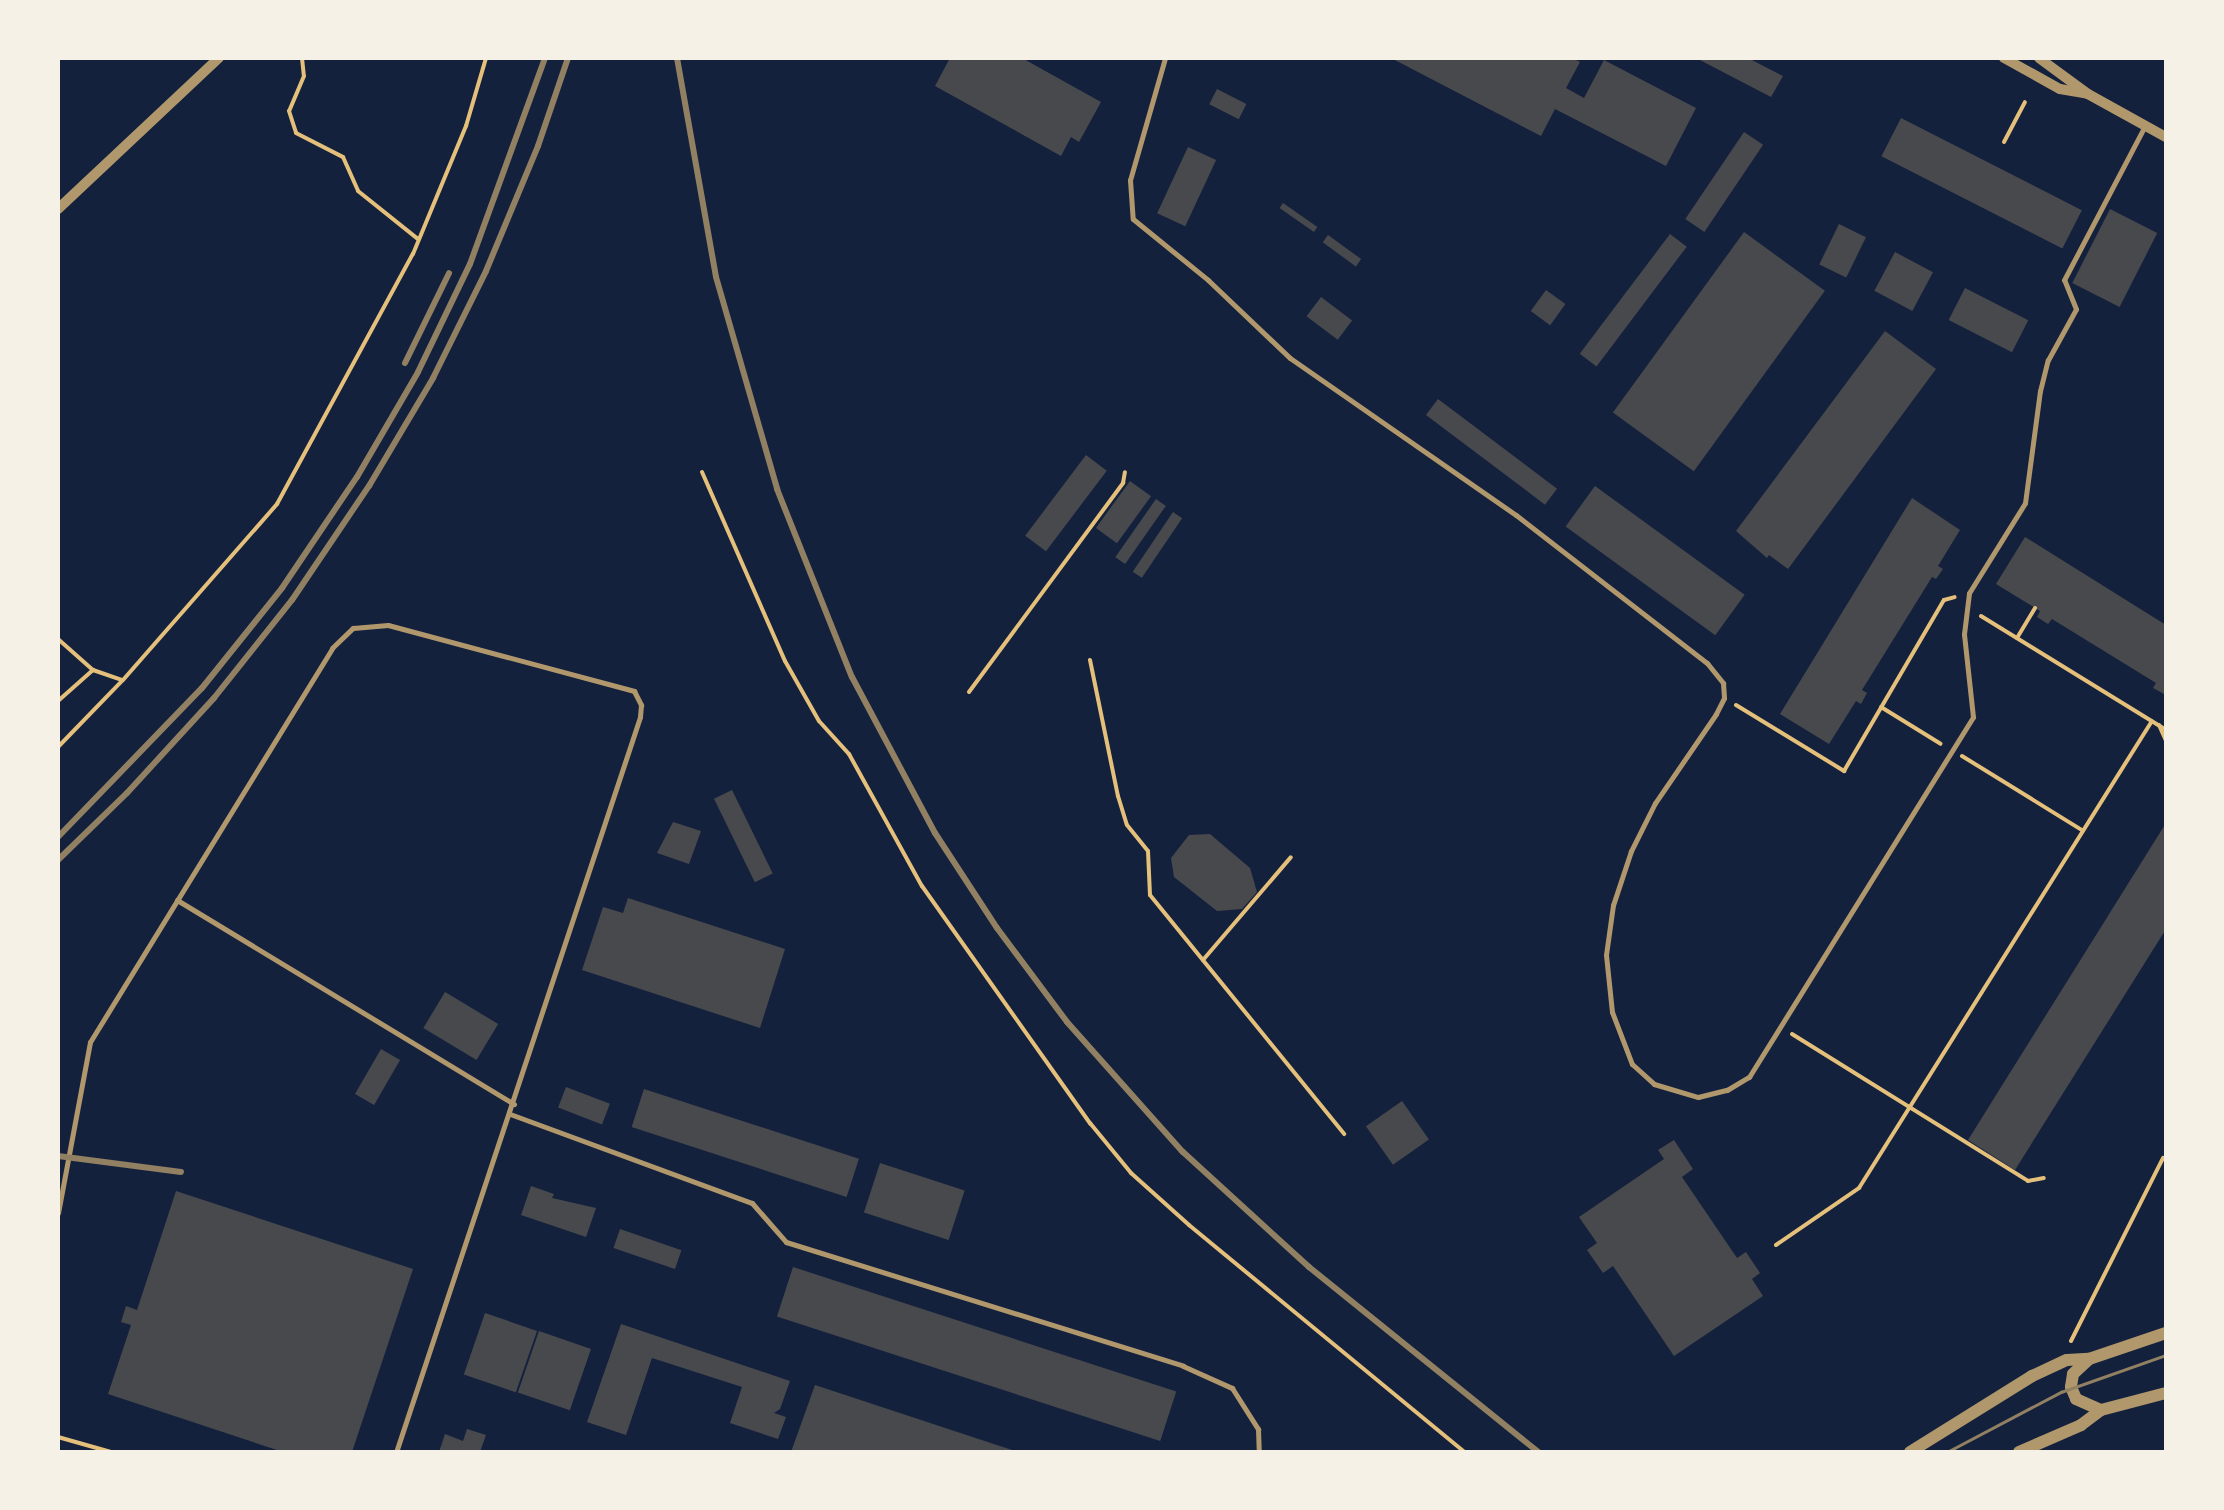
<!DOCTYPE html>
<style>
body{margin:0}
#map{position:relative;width:2224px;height:1510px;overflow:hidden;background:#14213d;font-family:"Sofia Sans Condensed",sans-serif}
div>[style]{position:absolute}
.building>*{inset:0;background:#48494c;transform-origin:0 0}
.path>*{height:4px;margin:-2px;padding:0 2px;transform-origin:2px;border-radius:2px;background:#e5c07b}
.service>*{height:5px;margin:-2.5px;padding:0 2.5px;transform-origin:2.5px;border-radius:2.5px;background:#b1986c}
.minor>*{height:10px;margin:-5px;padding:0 5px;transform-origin:5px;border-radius:5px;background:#b1986c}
.tertiary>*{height:12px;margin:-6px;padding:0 6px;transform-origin:6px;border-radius:6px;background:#b1986c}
.tram>*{height:2.5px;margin:-1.25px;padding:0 1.25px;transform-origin:1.25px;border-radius:1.25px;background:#918062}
.rail>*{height:6px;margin:-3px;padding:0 3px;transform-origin:3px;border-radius:3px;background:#918062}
span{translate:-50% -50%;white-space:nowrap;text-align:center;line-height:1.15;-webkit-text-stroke:10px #f6f1e7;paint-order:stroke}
.frame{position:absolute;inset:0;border:60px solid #f6f1e7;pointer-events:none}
</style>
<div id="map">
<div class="building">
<i style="clip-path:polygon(950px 58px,1022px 58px,1101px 102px,1079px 142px,1071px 137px,1061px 156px,935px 86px)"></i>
<i style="clip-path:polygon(1391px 58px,1572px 58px,1580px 62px,1566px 88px,1584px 98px,1604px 60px,1696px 108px,1666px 166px,1555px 109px,1541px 136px)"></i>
<i style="clip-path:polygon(1696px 58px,1748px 58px,1783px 76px,1771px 97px)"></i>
<i style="left:1217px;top:89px;width:33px;height:17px;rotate:27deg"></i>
<i style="left:1901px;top:118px;width:203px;height:43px;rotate:27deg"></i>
<i style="left:1744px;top:132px;width:23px;height:105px;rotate:34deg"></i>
<i style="left:1188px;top:147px;width:31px;height:73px;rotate:25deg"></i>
<i style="left:1283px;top:203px;width:42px;height:6px;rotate:35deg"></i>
<i style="left:2110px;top:209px;width:53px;height:83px;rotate:27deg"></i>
<i style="left:1839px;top:224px;width:30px;height:45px;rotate:26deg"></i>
<i style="left:1744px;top:232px;width:100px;height:223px;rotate:36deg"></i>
<i style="left:1670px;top:234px;width:21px;height:150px;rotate:37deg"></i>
<i style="left:1328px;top:235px;width:41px;height:9px;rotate:36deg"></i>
<i style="left:1895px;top:252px;width:43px;height:44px;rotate:28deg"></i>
<i style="left:1965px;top:288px;width:71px;height:36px;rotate:27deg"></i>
<i style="left:1546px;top:290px;width:24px;height:26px;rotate:36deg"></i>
<i style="left:1321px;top:297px;width:39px;height:24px;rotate:37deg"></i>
<i style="clip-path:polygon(1885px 331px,1936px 369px,1788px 569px,1769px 555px,1767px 558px,1736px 531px)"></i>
<i style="left:1438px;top:399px;width:149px;height:20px;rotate:37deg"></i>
<i style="left:1086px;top:455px;width:26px;height:101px;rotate:37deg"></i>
<i style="left:1130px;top:481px;width:26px;height:58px;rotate:36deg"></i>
<i style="left:1595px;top:486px;width:185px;height:50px;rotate:36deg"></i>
<i style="clip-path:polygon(1912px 498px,1960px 530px,1938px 566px,1943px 569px,1936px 579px,1932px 577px,1862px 690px,1867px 693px,1861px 704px,1856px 701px,1829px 744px,1780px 714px)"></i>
<i style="left:1156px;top:499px;width:12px;height:71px;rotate:35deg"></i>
<i style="left:1173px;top:512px;width:11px;height:72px;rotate:34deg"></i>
<i style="clip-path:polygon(2025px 537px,2166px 625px,2164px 694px,2153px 688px,2156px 683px,2052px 619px,2048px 624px,2037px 617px,2040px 611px,1996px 584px)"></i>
<i style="left:732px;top:790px;width:93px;height:20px;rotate:64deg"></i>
<i style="clip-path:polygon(673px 822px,701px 831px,689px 864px,657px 853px)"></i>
<i style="clip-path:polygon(2166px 823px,2166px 929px,2015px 1170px,1968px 1140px)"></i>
<i style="clip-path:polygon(1210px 834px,1250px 868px,1257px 892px,1242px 909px,1217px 911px,1174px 877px,1171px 858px,1189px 835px)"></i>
<i style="clip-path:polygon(628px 898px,785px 949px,760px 1028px,582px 970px,603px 907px,623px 913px)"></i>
<i style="left:445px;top:992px;width:62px;height:42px;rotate:31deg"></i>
<i style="left:381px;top:1049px;width:22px;height:52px;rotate:30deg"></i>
<i style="left:566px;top:1087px;width:47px;height:22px;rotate:21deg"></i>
<i style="left:644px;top:1089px;width:226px;height:40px;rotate:18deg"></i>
<i style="left:1402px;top:1101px;width:47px;height:44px;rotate:55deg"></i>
<i style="clip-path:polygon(1674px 1140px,1693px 1169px,1682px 1177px,1737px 1258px,1746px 1252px,1760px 1273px,1752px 1279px,1763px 1296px,1674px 1356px,1613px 1266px,1603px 1273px,1587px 1250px,1597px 1243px,1579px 1217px,1664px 1159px,1658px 1150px)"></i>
<i style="left:880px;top:1163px;width:89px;height:52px;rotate:18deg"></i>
<i style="clip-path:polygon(531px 1186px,554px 1194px,552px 1198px,596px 1208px,586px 1237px,521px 1215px)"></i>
<i style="clip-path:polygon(176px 1191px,413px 1269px,352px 1452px,283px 1452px,108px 1394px,131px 1325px,121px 1322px,126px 1306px,137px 1310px)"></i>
<i style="left:620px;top:1229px;width:65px;height:20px;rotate:19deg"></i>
<i style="left:793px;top:1267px;width:403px;height:52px;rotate:18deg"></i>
<i style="left:485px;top:1313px;width:55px;height:65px;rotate:19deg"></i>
<i style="clip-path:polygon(621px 1324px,790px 1381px,780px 1409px,774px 1413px,786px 1417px,778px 1439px,730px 1423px,742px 1387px,652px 1358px,626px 1435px,587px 1422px)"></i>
<i style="left:539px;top:1331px;width:55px;height:65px;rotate:19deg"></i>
<i style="clip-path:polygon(815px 1385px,1018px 1452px,791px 1452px)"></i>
<i style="clip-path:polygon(467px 1429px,486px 1435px,480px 1452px,439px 1452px,445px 1434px,463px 1441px)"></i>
</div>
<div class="path">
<i style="left:302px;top:58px;width:18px;rotate:84deg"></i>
<i style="left:304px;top:76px;width:38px;rotate:113deg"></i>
<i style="left:289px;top:111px;width:23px;rotate:72deg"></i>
<i style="left:296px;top:133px;width:53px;rotate:27.1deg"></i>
<i style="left:343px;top:157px;width:37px;rotate:66deg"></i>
<i style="left:358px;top:191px;width:77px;rotate:38.7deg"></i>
<i style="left:2004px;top:142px;width:45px;rotate:-62.3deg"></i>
<i style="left:702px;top:472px;width:206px;rotate:66.3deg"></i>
<i style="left:785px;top:661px;width:69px;rotate:60.5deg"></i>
<i style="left:819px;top:721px;width:45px;rotate:47.7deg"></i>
<i style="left:849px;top:754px;width:151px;rotate:61.1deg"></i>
<i style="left:922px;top:886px;width:291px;rotate:54.7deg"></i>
<i style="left:1090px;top:1123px;width:65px;rotate:50.6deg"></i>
<i style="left:1131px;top:1173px;width:78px;rotate:41.9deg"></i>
<i style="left:1189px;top:1225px;width:357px;rotate:39.5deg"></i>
<i style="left:1981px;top:616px;width:217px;rotate:31.6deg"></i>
<i style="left:2017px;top:638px;width:35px;rotate:-59deg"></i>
<i style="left:58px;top:639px;width:47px;rotate:41.5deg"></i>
<i style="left:93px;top:670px;width:31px;rotate:19deg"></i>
<i style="left:1090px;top:660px;width:139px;rotate:78.4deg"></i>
<i style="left:1118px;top:796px;width:30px;rotate:73deg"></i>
<i style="left:1127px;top:825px;width:33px;rotate:51deg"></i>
<i style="left:1148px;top:851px;width:44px;rotate:87.4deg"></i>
<i style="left:1150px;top:895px;width:308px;rotate:50.9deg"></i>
<i style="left:969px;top:692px;width:260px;rotate:-53.6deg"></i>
<i style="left:1123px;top:483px;width:11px;rotate:-80deg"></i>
<i style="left:58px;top:701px;width:47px;rotate:-41.5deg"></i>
<i style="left:1736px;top:705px;width:127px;rotate:31.4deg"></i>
<i style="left:1844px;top:771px;width:198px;rotate:-59.7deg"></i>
<i style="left:1944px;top:600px;width:11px;rotate:-15deg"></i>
<i style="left:1881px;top:707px;width:70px;rotate:31.7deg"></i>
<i style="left:2159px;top:725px;width:17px;rotate:66deg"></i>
<i style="left:58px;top:747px;width:93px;rotate:-45.9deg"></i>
<i style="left:123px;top:680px;width:234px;rotate:-48.8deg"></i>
<i style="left:277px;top:504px;width:285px;rotate:-61.5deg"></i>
<i style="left:413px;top:254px;width:139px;rotate:-67.5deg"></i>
<i style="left:466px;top:126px;width:71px;rotate:-73.6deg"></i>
<i style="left:1962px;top:756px;width:141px;rotate:31.7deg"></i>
<i style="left:1203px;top:960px;width:135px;rotate:-49.5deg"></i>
<i style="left:1792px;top:1034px;width:278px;rotate:31.9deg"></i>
<i style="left:2028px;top:1181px;width:16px;rotate:-11deg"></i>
<i style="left:1776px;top:1245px;width:101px;rotate:-34.5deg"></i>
<i style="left:1859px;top:1188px;width:551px;rotate:-57.9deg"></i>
<i style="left:2071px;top:1341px;width:205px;rotate:-63.3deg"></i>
<i style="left:58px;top:1437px;width:55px;rotate:15.8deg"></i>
</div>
<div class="service">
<i style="left:1165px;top:58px;width:127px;rotate:106deg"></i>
<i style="left:1130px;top:180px;width:39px;rotate:86deg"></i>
<i style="left:1133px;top:219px;width:97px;rotate:39.1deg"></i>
<i style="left:1208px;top:280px;width:113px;rotate:43.6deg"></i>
<i style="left:1290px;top:358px;width:275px;rotate:34.8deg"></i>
<i style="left:1516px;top:515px;width:242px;rotate:37.8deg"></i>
<i style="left:1707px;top:663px;width:26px;rotate:51deg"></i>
<i style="left:1723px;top:683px;width:15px;rotate:86deg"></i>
<i style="left:1724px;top:698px;width:18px;rotate:117deg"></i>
<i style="left:1716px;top:714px;width:108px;rotate:124.4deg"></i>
<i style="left:1655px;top:803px;width:54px;rotate:116.6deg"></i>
<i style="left:1631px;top:851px;width:57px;rotate:108.4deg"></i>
<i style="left:1613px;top:905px;width:50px;rotate:98deg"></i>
<i style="left:1606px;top:955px;width:57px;rotate:84deg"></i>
<i style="left:1612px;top:1012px;width:56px;rotate:69deg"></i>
<i style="left:1632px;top:1064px;width:30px;rotate:42deg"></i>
<i style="left:1654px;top:1084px;width:46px;rotate:16.5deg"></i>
<i style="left:1698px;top:1097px;width:30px;rotate:-14deg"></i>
<i style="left:1727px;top:1090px;width:26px;rotate:-31deg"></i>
<i style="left:1749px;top:1077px;width:424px;rotate:-58.1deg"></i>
<i style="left:1973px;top:717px;width:83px;rotate:-96.2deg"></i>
<i style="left:1964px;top:634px;width:41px;rotate:-83deg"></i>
<i style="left:1969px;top:593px;width:106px;rotate:-58.1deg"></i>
<i style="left:2025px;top:503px;width:113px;rotate:-82.4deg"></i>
<i style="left:2040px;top:391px;width:32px;rotate:-76deg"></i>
<i style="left:2048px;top:360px;width:58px;rotate:-61.2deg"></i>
<i style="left:2076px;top:309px;width:31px;rotate:-112deg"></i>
<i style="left:2064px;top:280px;width:176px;rotate:-62.3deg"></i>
<i style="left:177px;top:900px;width:394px;rotate:31.2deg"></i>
<i style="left:510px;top:1114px;width:258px;rotate:20.2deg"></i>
<i style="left:752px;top:1203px;width:52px;rotate:48.9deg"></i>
<i style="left:786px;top:1242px;width:416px;rotate:17.3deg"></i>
<i style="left:1183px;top:1366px;width:54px;rotate:24.2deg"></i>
<i style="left:1232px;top:1388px;width:49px;rotate:57.6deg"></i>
<i style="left:1258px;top:1429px;width:23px;rotate:88deg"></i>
<i style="left:58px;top:1213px;width:174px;rotate:-79.4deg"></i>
<i style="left:90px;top:1042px;width:462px;rotate:-58.4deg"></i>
<i style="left:332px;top:648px;width:29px;rotate:-44deg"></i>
<i style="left:353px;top:628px;width:35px;rotate:-5deg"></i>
<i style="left:388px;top:625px;width:255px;rotate:15deg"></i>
<i style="left:634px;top:691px;width:16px;rotate:63deg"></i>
<i style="left:641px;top:705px;width:12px;rotate:95deg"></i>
<i style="left:640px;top:717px;width:774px;rotate:108.36deg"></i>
</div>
<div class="minor">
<i style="left:2004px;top:58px;width:64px;rotate:29deg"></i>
<i style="left:2060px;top:89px;width:27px;rotate:10deg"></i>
<i style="left:2039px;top:58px;width:61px;rotate:36.3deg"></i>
<i style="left:2088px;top:94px;width:89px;rotate:28.9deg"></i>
<i style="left:58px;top:209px;width:221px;rotate:-43.2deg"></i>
</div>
<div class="tertiary">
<i style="left:2089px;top:1359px;width:22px;rotate:137deg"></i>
<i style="left:2073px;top:1374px;width:13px;rotate:99deg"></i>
<i style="left:2071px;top:1387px;width:13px;rotate:67deg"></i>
<i style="left:2076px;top:1399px;width:27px;rotate:24deg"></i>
<i style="left:1910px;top:1452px;width:144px;rotate:-31.9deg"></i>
<i style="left:2032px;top:1376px;width:38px;rotate:-25deg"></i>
<i style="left:2067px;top:1360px;width:22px;rotate:-3deg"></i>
<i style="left:2089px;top:1359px;width:81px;rotate:-18.7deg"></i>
<i style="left:2019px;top:1452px;width:68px;rotate:-23.5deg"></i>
<i style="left:2081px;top:1425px;width:25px;rotate:-37deg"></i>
<i style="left:2101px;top:1410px;width:67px;rotate:-14.7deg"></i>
</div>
<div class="tram">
<i style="left:1947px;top:1452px;width:129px;rotate:-27.8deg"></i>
<i style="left:2061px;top:1392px;width:111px;rotate:-19.4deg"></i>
</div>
<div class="rail">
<i style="left:677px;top:58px;width:222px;rotate:79.9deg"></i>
<i style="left:716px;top:277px;width:221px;rotate:73.9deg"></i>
<i style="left:777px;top:489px;width:202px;rotate:68.3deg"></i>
<i style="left:852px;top:677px;width:177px;rotate:62deg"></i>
<i style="left:935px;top:833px;width:113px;rotate:56.9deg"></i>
<i style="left:997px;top:928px;width:117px;rotate:53.3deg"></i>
<i style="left:1067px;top:1022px;width:174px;rotate:48.3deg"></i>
<i style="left:1183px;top:1152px;width:171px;rotate:42.4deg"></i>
<i style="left:1309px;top:1267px;width:294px;rotate:38.9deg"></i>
<i style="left:405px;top:363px;width:100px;rotate:-63.9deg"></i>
<i style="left:58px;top:837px;width:207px;rotate:-46deg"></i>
<i style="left:202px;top:688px;width:128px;rotate:-51.3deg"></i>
<i style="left:282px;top:588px;width:134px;rotate:-56deg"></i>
<i style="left:357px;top:477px;width:121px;rotate:-59.8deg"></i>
<i style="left:418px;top:372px;width:120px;rotate:-64.3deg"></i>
<i style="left:470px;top:264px;width:219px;rotate:-70deg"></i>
<i style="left:58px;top:860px;width:96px;rotate:-44.2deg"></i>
<i style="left:127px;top:793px;width:129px;rotate:-47.5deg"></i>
<i style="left:214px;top:698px;width:125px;rotate:-51.5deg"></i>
<i style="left:292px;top:600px;width:138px;rotate:-56deg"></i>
<i style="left:369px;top:486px;width:126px;rotate:-59.3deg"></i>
<i style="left:433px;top:378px;width:119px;rotate:-63.6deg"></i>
<i style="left:486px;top:271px;width:135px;rotate:-67.4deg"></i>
<i style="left:538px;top:146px;width:93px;rotate:-71.2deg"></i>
<i style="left:58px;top:1156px;width:124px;rotate:7.4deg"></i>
</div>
<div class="frame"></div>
</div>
